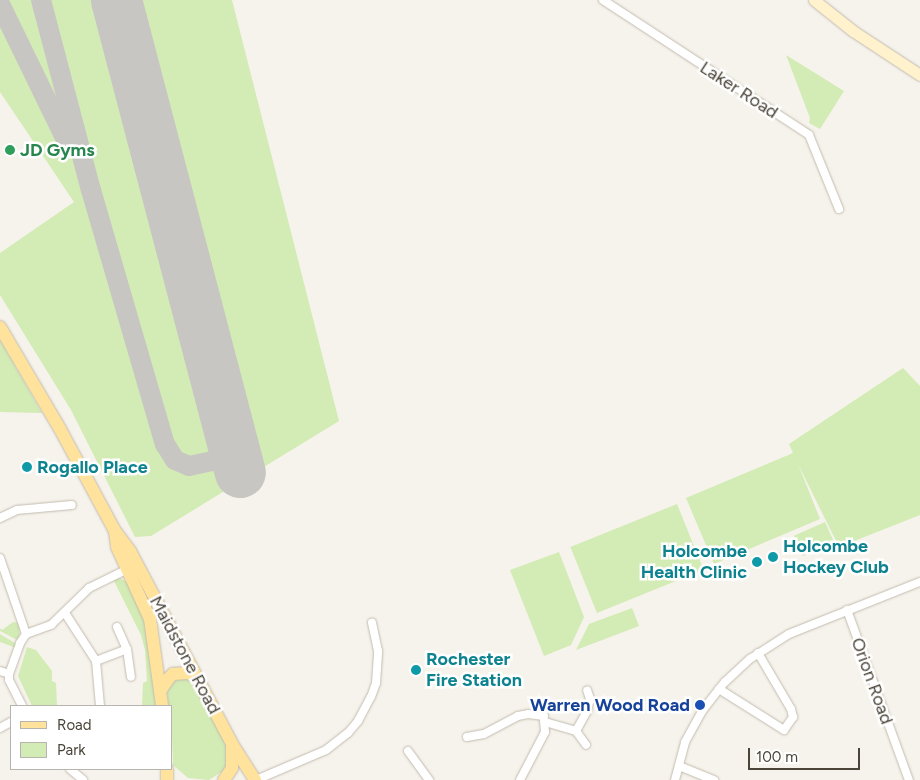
<!DOCTYPE html>
<style>
body{margin:0}
#map{position:relative;width:920px;height:780px;overflow:hidden;background:#f6f3ec;font-family:Figtree,sans-serif}
div>[style]{position:absolute}
.green>*{inset:0;background:#d3ebb4;transform-origin:0 0}
.taxiway>*{height:20px;margin:-10px;padding:0 10px;transform-origin:10px;border-radius:10px;background:#c8c6c3}
.runway>*{height:51px;margin:-25.5px;padding:0 25.5px;transform-origin:25.5px;border-radius:25.5px;background:#c8c6c3}
.roads{filter:drop-shadow(0 0 1px #c2bbae) drop-shadow(0 0 1px #c2bbae)}
.street>*{height:8px;margin:-4px;padding:0 4px;transform-origin:4px;border-radius:4px;background:#fff}
.secondary>*{height:11px;margin:-5.5px;padding:0 5.5px;transform-origin:5.5px;border-radius:5.5px;background:#fff2cd}
.primary>*{height:12px;margin:-6px;padding:0 6px;transform-origin:6px;border-radius:6px;background:#ffe29c}
.dots>*{width:14px;height:14px;translate:-50% -50%;box-sizing:border-box;border:2px solid #fff;border-radius:50%}
span{translate:-50% -50%;white-space:nowrap;text-align:center;line-height:1.15;-webkit-text-stroke:5px #fff;paint-order:stroke}
.street-label{font-size:18px;color:#4b4439}
.leisure-label{font-size:18px;color:#27864d;font-weight:700}
.left{translate:0 -50%;text-align:left}
.culture-label{font-size:18px;color:#0d838f;font-weight:700}
.right{translate:-100% -50%;text-align:right}
.transit-label{font-size:18px;color:#164399;font-weight:700}
.legend{position:absolute;left:10px;top:705px;width:162px;height:65px;box-sizing:border-box;background:#fff;border:1px solid #b7b4b0;margin:0;padding:6px 9px;list-style:none;font-size:15px;color:#4b4439}
.legend li{display:flex;align-items:center;gap:10px;height:25px}
.legend b{width:25px;border:1px solid #b7b4b0}
.scale{position:absolute;left:748px;top:748px;width:112px;height:22px;box-sizing:border-box;border:2px solid #4b4439;border-top:0;padding-left:6px;font-size:15px;line-height:18px;white-space:nowrap;color:#4b4439;-webkit-text-stroke:4px #fff;paint-order:stroke}
</style>
<div id="map">
<div class="green">
<i style="clip-path:polygon(0 0,232px 0,339px 421px,151px 536px,135px 537px,71px 410px,0 295px,0 253px,74px 202px,0 92px)"></i>
<i style="clip-path:polygon(786px 55px,844px 91px,820px 129px,809px 123px,810px 118px)"></i>
<i style="clip-path:polygon(0 340px,42px 413px,0 412px)"></i>
<i style="clip-path:polygon(903px 368px,920px 386px,920px 515px,839px 547px,798px 464px,820px 519px,714px 564px,686px 498px,793px 453px,789px 444px)"></i>
<i style="left:677px;top:504px;width:71px;height:115px;rotate:68deg"></i>
<i style="left:825px;top:522px;width:22px;height:34px;rotate:66deg"></i>
<i style="clip-path:polygon(559px 552px,584px 617px,571px 645px,544px 656px,510px 570px)"></i>
<i style="clip-path:polygon(120px 578px,130px 584px,147px 627px,156px 706px,142px 706px,143px 683px,147px 681px,145px 650px,141px 635px,113px 579px)"></i>
<i style="clip-path:polygon(632px 608px,639px 626px,576px 650px,589px 624px)"></i>
<i style="clip-path:polygon(13px 622px,20px 623px,19px 641px,0 631px,0 628px,2px 630px)"></i>
<i style="clip-path:polygon(0 634px,18px 645px,16px 648px,0 642px)"></i>
<i style="clip-path:polygon(27px 647px,36px 650px,52px 671px,52px 681px,56px 683px,57px 706px,32px 706px,18px 676px)"></i>
<i style="clip-path:polygon(190px 678px,229px 750px,228px 762px,223px 771px,209px 780px,188px 778px,173px 765px,171px 706px,168px 706px,167px 691px,173px 679px)"></i>
</div>
<div class="taxiway">
<i style="left:41px;top:0;width:196px;rotate:75.3deg"></i>
<i style="left:91px;top:190px;width:265px;rotate:73.8deg"></i>
<i style="left:165px;top:444px;width:19px;rotate:58deg"></i>
<i style="left:175px;top:460px;width:15px;rotate:23deg"></i>
<i style="left:189px;top:466px;width:48px;rotate:-12deg"></i>
<i style="left:0;top:4px;width:160px;rotate:64.1deg"></i>
</div>
<div class="runway">
<i style="left:116px;top:0;width:488px;rotate:75.3deg"></i>
</div>
<div class="roads">
<div class="street">
<i style="left:603px;top:0;width:246px;rotate:33.2deg"></i>
<i style="left:809px;top:135px;width:80px;rotate:67.9deg"></i>
<i style="left:0;top:518px;width:19px;rotate:-25deg"></i>
<i style="left:17px;top:510px;width:55px;rotate:-5.2deg"></i>
<i style="left:0;top:558px;width:80px;rotate:71.1deg"></i>
<i style="left:847px;top:610px;width:181px;rotate:70deg"></i>
<i style="left:65px;top:613px;width:57px;rotate:57.1deg"></i>
<i style="left:96px;top:661px;width:45px;rotate:84.9deg"></i>
<i style="left:117px;top:627px;width:24px;rotate:66deg"></i>
<i style="left:127px;top:649px;width:28px;rotate:82deg"></i>
<i style="left:96px;top:661px;width:33px;rotate:-21deg"></i>
<i style="left:0;top:671px;width:9px;rotate:18deg"></i>
<i style="left:9px;top:674px;width:6px;rotate:90deg"></i>
<i style="left:9px;top:680px;width:29px;rotate:63deg"></i>
<i style="left:9px;top:674px;width:33px;rotate:-70deg"></i>
<i style="left:20px;top:643px;width:11px;rotate:-56deg"></i>
<i style="left:26px;top:634px;width:27px;rotate:-20deg"></i>
<i style="left:51px;top:625px;width:53px;rotate:-44.2deg"></i>
<i style="left:89px;top:588px;width:43px;rotate:-26deg"></i>
<i style="left:719px;top:689px;width:77px;rotate:32.2deg"></i>
<i style="left:784px;top:730px;width:16px;rotate:-55deg"></i>
<i style="left:793px;top:717px;width:8px;rotate:-104deg"></i>
<i style="left:791px;top:709px;width:65px;rotate:-120.5deg"></i>
<i style="left:545px;top:722px;width:32px;rotate:16deg"></i>
<i style="left:576px;top:731px;width:17px;rotate:54deg"></i>
<i style="left:0;top:728px;width:13px;rotate:-29deg"></i>
<i style="left:576px;top:731px;width:23px;rotate:-61deg"></i>
<i style="left:587px;top:711px;width:12px;rotate:-76deg"></i>
<i style="left:590px;top:699px;width:9px;rotate:-108deg"></i>
<i style="left:467px;top:737px;width:17px;rotate:-10deg"></i>
<i style="left:484px;top:734px;width:38px;rotate:-28deg"></i>
<i style="left:518px;top:716px;width:10px;rotate:-11deg"></i>
<i style="left:528px;top:714px;width:16px;rotate:7deg"></i>
<i style="left:408px;top:751px;width:36px;rotate:54deg"></i>
<i style="left:679px;top:766px;width:38px;rotate:22deg"></i>
<i style="left:70px;top:769px;width:17px;rotate:40deg"></i>
<i style="left:256px;top:780px;width:76px;rotate:-23.2deg"></i>
<i style="left:326px;top:750px;width:28px;rotate:-38deg"></i>
<i style="left:348px;top:733px;width:16px;rotate:-50deg"></i>
<i style="left:358px;top:721px;width:27px;rotate:-62deg"></i>
<i style="left:371px;top:697px;width:15px;rotate:-70deg"></i>
<i style="left:376px;top:683px;width:32px;rotate:-86deg"></i>
<i style="left:378px;top:651px;width:29px;rotate:-102deg"></i>
<i style="left:520px;top:780px;width:54px;rotate:-62.5deg"></i>
<i style="left:545px;top:732px;width:23px;rotate:-95deg"></i>
<i style="left:675px;top:780px;width:39px;rotate:-75deg"></i>
<i style="left:685px;top:742px;width:35px;rotate:-61deg"></i>
<i style="left:702px;top:711px;width:37px;rotate:-52deg"></i>
<i style="left:725px;top:682px;width:34px;rotate:-43deg"></i>
<i style="left:750px;top:659px;width:46px;rotate:-32.7deg"></i>
<i style="left:789px;top:634px;width:141px;rotate:-21.7deg"></i>
</div>
<div class="secondary">
<i style="left:814px;top:0;width:50px;rotate:38.5deg"></i>
<i style="left:853px;top:31px;width:80px;rotate:33.3deg"></i>
</div>
<div class="primary">
<i style="left:0;top:327px;width:118px;rotate:59.5deg"></i>
<i style="left:60px;top:429px;width:116px;rotate:61.7deg"></i>
<i style="left:115px;top:531px;width:25px;rotate:53deg"></i>
<i style="left:130px;top:551px;width:218px;rotate:62.1deg"></i>
<i style="left:232px;top:744px;width:43px;rotate:57.4deg"></i>
<i style="left:115px;top:532px;width:15px;rotate:82deg"></i>
<i style="left:117px;top:547px;width:79px;rotate:65.4deg"></i>
<i style="left:150px;top:619px;width:88px;rotate:82.1deg"></i>
<i style="left:160px;top:691px;width:16px;rotate:-55deg"></i>
<i style="left:169px;top:678px;width:6px;rotate:-45deg"></i>
<i style="left:173px;top:674px;width:15px;rotate:-4deg"></i>
<i style="left:188px;top:673px;width:8px;rotate:23deg"></i>
<i style="left:167px;top:769px;width:11px;rotate:90deg"></i>
<i style="left:224px;top:780px;width:14px;rotate:-56deg"></i>
<i style="left:232px;top:768px;width:24px;rotate:-90deg"></i>
</div>
</div>
<div class="dots">
<i style="left:10px;top:150px;background:#2e9e5b"></i>
<i style="left:27px;top:467px;background:#0f9aa8"></i>
<i style="left:773px;top:557px;background:#0f9aa8"></i>
<i style="left:757px;top:562px;background:#0f9aa8"></i>
<i style="left:416px;top:670px;background:#0f9aa8"></i>
<i style="left:700px;top:705px;background:#1a4fb4"></i>
</div>
<div class="street-label">
<span style="left:739px;top:90px;rotate:33deg">Laker Road</span>
<span style="left:185px;top:655px;rotate:62deg">Maidstone Road</span>
<span style="left:872px;top:681px;rotate:70deg">Orion Road</span>
</div>
<div class="leisure-label">
<span class="left" style="left:20px;top:150px">JD Gyms</span>
</div>
<div class="culture-label">
<span class="left" style="left:37px;top:467px">Rogallo Place</span>
<span class="left" style="left:783px;top:557px">Holcombe<br>Hockey Club</span>
<span class="right" style="left:747px;top:562px">Holcombe<br>Health Clinic</span>
<span class="left" style="left:426px;top:670px">Rochester<br>Fire Station</span>
</div>
<div class="transit-label">
<span class="right" style="left:690px;top:705px">Warren Wood Road</span>
</div>
<ul class="legend">
<li><b style="height:6px;background:#ffe29c"></b>Road</li>
<li><b style="height:14px;background:#d3ebb4"></b>Park</li>
</ul>
<div class="scale">100 m</div>
</div>
